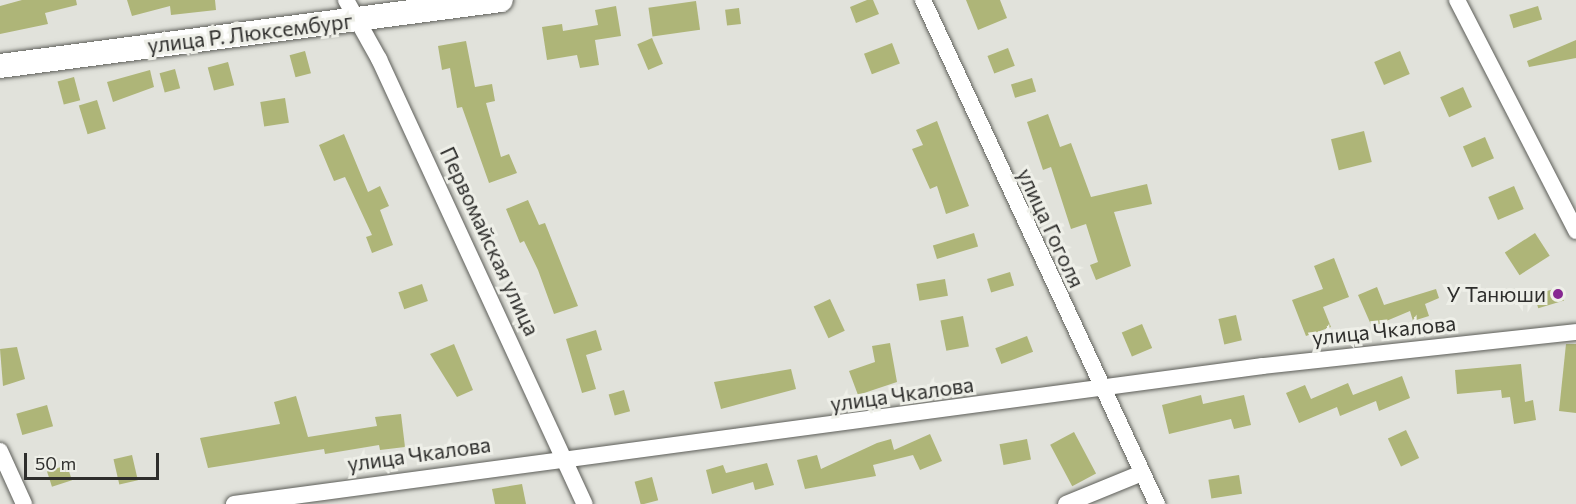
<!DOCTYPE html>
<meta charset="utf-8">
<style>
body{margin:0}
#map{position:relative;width:1576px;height:504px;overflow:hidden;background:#e1e2db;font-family:Commissioner,sans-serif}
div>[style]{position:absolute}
.building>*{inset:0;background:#aeb578;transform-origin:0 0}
.roads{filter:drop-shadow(0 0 2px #5d5e59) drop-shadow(0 0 2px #5d5e59)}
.street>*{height:16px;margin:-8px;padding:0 8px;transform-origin:8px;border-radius:8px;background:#fff}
.secondary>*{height:24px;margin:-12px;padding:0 12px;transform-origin:12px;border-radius:12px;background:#fff}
.dots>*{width:16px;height:16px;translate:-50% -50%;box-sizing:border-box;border:3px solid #eeefe8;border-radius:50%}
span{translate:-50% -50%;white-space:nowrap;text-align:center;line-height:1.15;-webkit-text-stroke:6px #eeefe8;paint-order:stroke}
.street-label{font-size:21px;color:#2e2e2c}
.poi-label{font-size:21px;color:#2e2e2c}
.right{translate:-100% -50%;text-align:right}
.scale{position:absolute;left:24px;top:453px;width:135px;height:27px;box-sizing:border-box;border:3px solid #2e2e2c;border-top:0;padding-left:8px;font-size:18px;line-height:21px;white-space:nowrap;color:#2e2e2c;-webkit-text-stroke:4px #eeefe8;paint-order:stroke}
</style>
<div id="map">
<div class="building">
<i style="clip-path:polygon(22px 0,76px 0,77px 5px,45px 13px,48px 24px,0 34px,0 6px)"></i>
<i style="clip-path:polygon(127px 0,215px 0,216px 10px,171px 15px,170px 6px,132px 16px)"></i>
<i style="clip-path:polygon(867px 0,873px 0,879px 14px,856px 23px,850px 7px)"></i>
<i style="clip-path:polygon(966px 0,1000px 0,1007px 18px,978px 30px)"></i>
<i style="left:696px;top:1px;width:29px;height:48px;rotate:82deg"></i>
<i style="clip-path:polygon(616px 6px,621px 36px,595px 40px,599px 65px,580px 68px,577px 55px,547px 60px,542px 27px,562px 24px,563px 31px,598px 25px,595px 10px)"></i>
<i style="left:1538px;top:6px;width:14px;height:30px;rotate:73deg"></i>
<i style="left:739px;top:8px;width:16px;height:14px;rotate:83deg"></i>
<i style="left:652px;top:38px;width:28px;height:16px;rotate:67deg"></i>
<i style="clip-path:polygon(1576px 40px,1576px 58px,1529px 67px,1527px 61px)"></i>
<i style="clip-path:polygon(466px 41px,475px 87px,492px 84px,495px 101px,486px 103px,501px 157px,509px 154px,517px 173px,489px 183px,462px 107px,457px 108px,450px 68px,442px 70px,438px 46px)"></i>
<i style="left:892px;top:43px;width:22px;height:30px;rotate:69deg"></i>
<i style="left:1008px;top:48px;width:19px;height:22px;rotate:69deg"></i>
<i style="left:305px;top:51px;width:23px;height:16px;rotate:75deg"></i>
<i style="left:1400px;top:51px;width:25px;height:28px;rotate:67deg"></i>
<i style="left:228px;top:62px;width:24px;height:21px;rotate:75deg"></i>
<i style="left:175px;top:69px;width:20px;height:16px;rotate:75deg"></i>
<i style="clip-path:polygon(150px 70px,154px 87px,113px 102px,107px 82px)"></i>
<i style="left:74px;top:77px;width:24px;height:17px;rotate:75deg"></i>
<i style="left:1032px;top:78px;width:14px;height:22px;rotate:73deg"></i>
<i style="left:1463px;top:87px;width:22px;height:25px;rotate:66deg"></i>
<i style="left:285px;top:98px;width:25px;height:25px;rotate:81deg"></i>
<i style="left:97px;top:100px;width:30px;height:19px;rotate:73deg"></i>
<i style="clip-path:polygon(1048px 114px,1060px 147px,1071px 143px,1091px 197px,1147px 184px,1152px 204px,1114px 212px,1131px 266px,1096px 280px,1090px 265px,1098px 262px,1086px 224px,1071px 229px,1051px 167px,1043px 170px,1027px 122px)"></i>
<i style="clip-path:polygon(937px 121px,969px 206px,946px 214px,937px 186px,930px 189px,912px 149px,923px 145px,916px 130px)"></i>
<i style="left:1364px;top:131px;width:32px;height:34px;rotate:76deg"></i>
<i style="clip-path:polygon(344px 134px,368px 192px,380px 186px,389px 206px,380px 210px,393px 245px,372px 253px,366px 237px,372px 235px,345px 177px,334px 181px,319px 145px)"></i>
<i style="left:1485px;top:137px;width:23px;height:24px;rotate:67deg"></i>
<i style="left:1514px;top:186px;width:25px;height:28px;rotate:67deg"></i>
<i style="clip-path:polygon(528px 200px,539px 225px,545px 223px,578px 306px,554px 314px,538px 270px,524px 241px,520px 243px,506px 209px)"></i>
<i style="left:974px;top:233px;width:14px;height:43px;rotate:73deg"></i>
<i style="left:1535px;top:233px;width:27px;height:36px;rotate:57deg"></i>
<i style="clip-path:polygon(1334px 258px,1349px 297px,1323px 307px,1331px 327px,1306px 336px,1292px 300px,1323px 289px,1314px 266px)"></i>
<i style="left:1010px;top:272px;width:14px;height:24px;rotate:73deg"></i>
<i style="left:945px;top:279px;width:17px;height:29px;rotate:80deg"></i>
<i style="left:422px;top:284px;width:18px;height:25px;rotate:71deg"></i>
<i style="clip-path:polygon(1377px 287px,1384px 305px,1436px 289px,1439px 298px,1425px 304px,1429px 316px,1413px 321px,1410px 311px,1372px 327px,1358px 295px)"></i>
<i style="left:1560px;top:287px;width:14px;height:27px;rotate:73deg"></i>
<i style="left:830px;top:299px;width:35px;height:18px;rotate:65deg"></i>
<i style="left:1236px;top:315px;width:26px;height:18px;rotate:77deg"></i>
<i style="left:963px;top:316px;width:31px;height:23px;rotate:79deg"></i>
<i style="left:1142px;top:324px;width:26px;height:22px;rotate:67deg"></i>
<i style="clip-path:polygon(596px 330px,602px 350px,586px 355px,596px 389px,582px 393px,566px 339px)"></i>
<i style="left:1027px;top:336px;width:17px;height:34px;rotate:69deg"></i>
<i style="clip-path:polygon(890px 343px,897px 382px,858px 395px,849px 371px,875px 362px,872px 346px)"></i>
<i style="clip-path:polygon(454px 344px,473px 390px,457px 397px,430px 354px)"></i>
<i style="clip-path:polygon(1566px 344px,1576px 344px,1576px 413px,1559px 411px)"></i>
<i style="clip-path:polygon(17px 347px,25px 379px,3px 386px,0 349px)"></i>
<i style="clip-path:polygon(1521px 364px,1525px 402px,1533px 400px,1536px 420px,1514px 424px,1510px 397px,1502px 398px,1501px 390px,1457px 394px,1455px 370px)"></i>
<i style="clip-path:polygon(791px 369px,796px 389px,721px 409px,714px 382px)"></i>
<i style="clip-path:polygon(1402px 376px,1410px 398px,1379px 411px,1376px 401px,1340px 416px,1337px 407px,1299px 423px,1286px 393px,1305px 385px,1311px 399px,1348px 383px,1353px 395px)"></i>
<i style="left:624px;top:390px;width:22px;height:16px;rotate:74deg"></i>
<i style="clip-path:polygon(1201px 395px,1203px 404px,1244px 395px,1251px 425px,1234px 429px,1231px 419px,1169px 434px,1162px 405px)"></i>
<i style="clip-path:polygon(296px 396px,308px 437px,377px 426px,375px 417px,401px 414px,405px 447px,380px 450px,379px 445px,325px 454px,324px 449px,208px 468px,200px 438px,280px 424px,274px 402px)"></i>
<i style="left:47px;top:405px;width:22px;height:32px;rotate:74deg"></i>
<i style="left:1406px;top:430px;width:31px;height:20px;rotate:65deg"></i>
<i style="left:1074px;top:432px;width:47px;height:27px;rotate:62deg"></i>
<i style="clip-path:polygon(930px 434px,942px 461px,920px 470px,913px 455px,873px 465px,876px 476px,805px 489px,797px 460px,817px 455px,821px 469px,877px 443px,891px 439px,894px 450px)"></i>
<i style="left:1027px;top:439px;width:21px;height:28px;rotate:79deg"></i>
<i style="left:132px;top:455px;width:26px;height:19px;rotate:77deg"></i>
<i style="clip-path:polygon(767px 463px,774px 485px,755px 490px,753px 482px,712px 494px,706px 470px,723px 465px,726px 473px)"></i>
<i style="left:67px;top:465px;width:16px;height:21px;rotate:72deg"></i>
<i style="left:1239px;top:475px;width:19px;height:31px;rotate:81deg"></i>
<i style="left:652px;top:477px;width:24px;height:18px;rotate:75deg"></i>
<i style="clip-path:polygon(522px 484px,526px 504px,495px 504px,492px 489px)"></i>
</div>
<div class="roads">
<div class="street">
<i style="left:346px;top:0;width:68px;rotate:60.8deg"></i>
<i style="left:379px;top:59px;width:490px;rotate:65.2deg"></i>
<i style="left:923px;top:0;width:556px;rotate:65.1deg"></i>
<i style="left:1457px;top:0;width:260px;rotate:62.7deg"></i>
<i style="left:0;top:451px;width:58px;rotate:65.6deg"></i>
<i style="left:234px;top:504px;width:1038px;rotate:-7.64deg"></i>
<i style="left:1263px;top:366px;width:315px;rotate:-6.2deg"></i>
<i style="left:1066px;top:504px;width:82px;rotate:-22.2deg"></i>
</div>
<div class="secondary">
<i style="left:0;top:66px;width:505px;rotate:-7.5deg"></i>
</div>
</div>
<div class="dots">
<i style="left:1558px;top:294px;background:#862791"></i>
</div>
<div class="street-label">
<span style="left:250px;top:33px;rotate:-7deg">улица Р. Люксембург</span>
<span style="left:1051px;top:228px;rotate:65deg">улица Гоголя</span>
<span style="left:490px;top:241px;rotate:65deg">Первомайская улица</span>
<span style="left:1384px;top:330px;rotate:-6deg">улица Чкалова</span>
<span style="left:902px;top:394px;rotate:-8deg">улица Чкалова</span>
<span style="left:419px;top:454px;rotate:-8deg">улица Чкалова</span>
</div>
<div class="poi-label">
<span class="right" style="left:1546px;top:294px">У Танюши</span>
</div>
<div class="scale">50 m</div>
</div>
